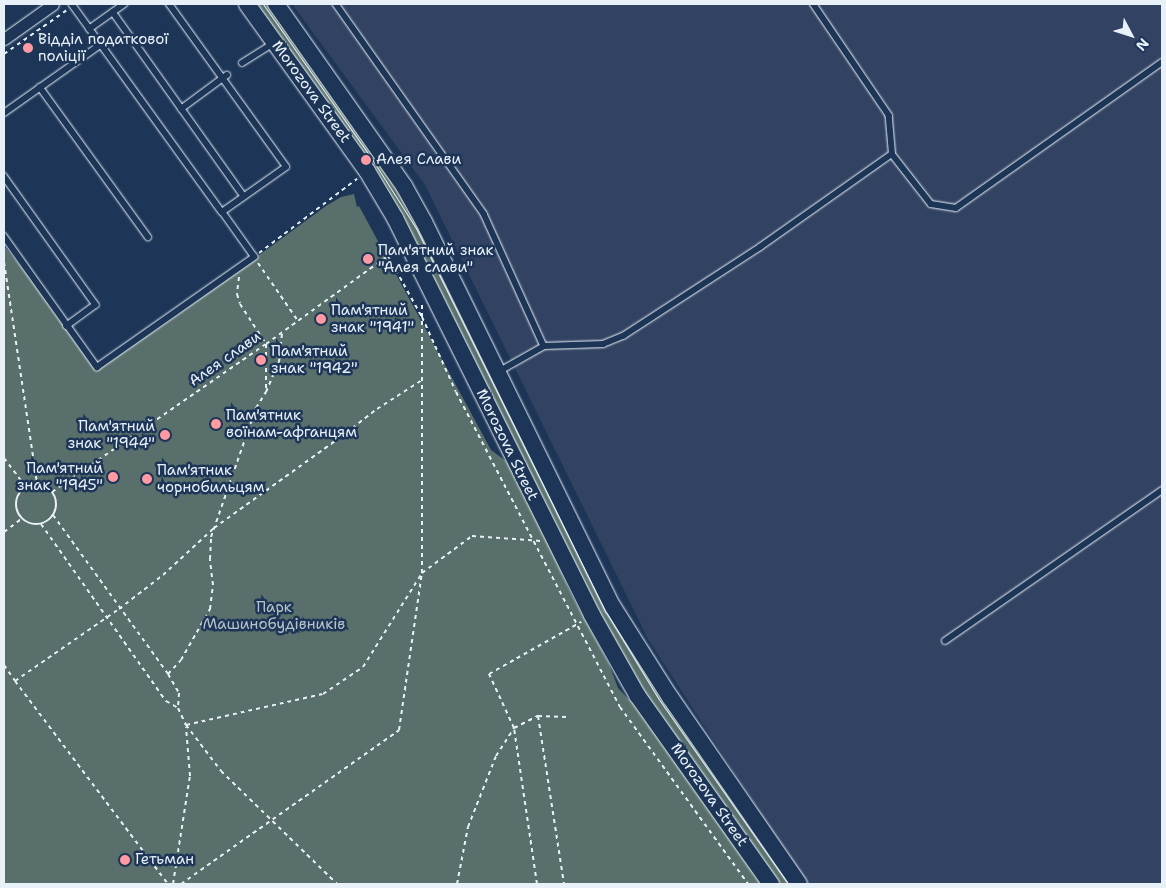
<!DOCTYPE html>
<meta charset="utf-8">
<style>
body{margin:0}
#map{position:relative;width:1166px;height:888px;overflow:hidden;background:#1d3557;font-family:"Shantell Sans",sans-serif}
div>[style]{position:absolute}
.built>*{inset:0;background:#324262}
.green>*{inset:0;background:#586f6b}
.path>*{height:2px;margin-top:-1px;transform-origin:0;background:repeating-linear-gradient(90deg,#e8f1f8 0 4px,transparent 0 8px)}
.path>.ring{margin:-1px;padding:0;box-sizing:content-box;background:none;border:2px solid #e8f1f8;border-radius:50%}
.roads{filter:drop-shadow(0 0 1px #e8f1f8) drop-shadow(0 0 1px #e8f1f8)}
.lane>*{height:5.5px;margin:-2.75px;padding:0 2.75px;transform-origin:2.75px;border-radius:2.75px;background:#1d3557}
.street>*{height:11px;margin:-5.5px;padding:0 5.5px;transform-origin:5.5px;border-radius:5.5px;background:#1d3557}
.secondary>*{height:16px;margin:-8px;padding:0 8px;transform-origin:8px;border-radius:8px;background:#1d3557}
.tram>*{height:1px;margin:-0.5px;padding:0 0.5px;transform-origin:0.5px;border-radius:0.5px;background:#e8f1f8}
.dots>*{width:14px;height:14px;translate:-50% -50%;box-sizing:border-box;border:2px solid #1d3557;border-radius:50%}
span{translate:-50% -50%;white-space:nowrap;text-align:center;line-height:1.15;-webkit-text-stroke:5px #1d3557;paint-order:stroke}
.poi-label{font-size:15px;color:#e8f1f8}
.left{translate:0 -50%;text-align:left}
.right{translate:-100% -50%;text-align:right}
.street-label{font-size:15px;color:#e8f1f8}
.park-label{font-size:15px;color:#b6c4c7}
.frame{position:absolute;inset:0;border:5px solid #e8f1f8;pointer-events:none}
.north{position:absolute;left:1106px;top:10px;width:50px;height:50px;-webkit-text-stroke:4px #1d3557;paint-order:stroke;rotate:130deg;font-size:14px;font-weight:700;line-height:20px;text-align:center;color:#e8f1f8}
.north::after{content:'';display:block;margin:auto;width:18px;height:22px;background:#e8f1f8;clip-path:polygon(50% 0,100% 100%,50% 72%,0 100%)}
</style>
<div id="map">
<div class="built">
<i style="clip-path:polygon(292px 4px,1162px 4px,1162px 884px,806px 884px,648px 639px,425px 185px)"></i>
</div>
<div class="green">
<i style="clip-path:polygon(252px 4px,270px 4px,401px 190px,607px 604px,794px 884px,776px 884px,666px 726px,638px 683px,596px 610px,406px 230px)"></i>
<i style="clip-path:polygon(354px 194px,357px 207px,359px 206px,491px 450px,506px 461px,531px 502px,569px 590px,609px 664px,618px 688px,640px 711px,766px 884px,4px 884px,4px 246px,30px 278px,96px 371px,176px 316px,326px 206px,341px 197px)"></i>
</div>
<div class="path">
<i style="left:4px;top:54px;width:77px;rotate:-34.9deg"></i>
<i style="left:259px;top:253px;width:123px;rotate:-37.1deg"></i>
<i style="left:388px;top:256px;width:70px;rotate:60.9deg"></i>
<i style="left:422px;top:317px;width:82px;rotate:65.6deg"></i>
<i style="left:456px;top:392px;width:355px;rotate:62.5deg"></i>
<i style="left:620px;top:707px;width:218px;rotate:54.1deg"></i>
<i style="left:4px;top:262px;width:224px;rotate:81.5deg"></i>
<i style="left:258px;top:263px;width:70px;rotate:55.4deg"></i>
<i style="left:239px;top:277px;width:17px;rotate:97deg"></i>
<i style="left:237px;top:294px;width:10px;rotate:73deg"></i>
<i style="left:240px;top:304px;width:48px;rotate:57deg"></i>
<i style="left:266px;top:344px;width:47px;rotate:90deg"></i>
<i style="left:4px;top:458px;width:35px;rotate:53deg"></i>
<i class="ring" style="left:16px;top:484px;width:38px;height:38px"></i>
<i style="left:52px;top:492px;width:260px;rotate:-34.7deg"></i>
<i style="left:266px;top:344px;width:162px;rotate:-35.9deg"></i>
<i style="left:53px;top:515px;width:196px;rotate:54.1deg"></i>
<i style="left:168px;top:674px;width:22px;rotate:60deg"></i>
<i style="left:179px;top:693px;width:15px;rotate:94deg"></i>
<i style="left:178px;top:708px;width:19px;rotate:65deg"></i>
<i style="left:186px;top:725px;width:140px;rotate:-12.8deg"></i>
<i style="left:323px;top:694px;width:48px;rotate:-34deg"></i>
<i style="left:363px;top:667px;width:111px;rotate:-57.9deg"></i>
<i style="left:422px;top:573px;width:62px;rotate:-36.5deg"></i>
<i style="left:472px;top:536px;width:69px;rotate:4.1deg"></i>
<i style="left:41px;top:524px;width:217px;rotate:54.8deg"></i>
<i style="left:166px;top:701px;width:14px;rotate:30deg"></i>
<i style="left:4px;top:532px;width:21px;rotate:-37deg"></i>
<i style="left:4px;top:665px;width:19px;rotate:55deg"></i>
<i style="left:15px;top:681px;width:126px;rotate:-34.7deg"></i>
<i style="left:119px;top:609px;width:56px;rotate:-37.7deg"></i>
<i style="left:163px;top:575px;width:69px;rotate:-42.7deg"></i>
<i style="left:214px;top:528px;width:163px;rotate:-35.7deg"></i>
<i style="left:346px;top:433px;width:39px;rotate:-38deg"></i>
<i style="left:377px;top:409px;width:54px;rotate:-32.8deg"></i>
<i style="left:168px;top:674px;width:19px;rotate:-47deg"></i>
<i style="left:181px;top:660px;width:59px;rotate:-60.4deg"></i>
<i style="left:210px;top:609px;width:24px;rotate:-83deg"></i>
<i style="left:213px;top:585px;width:26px;rotate:-97deg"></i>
<i style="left:210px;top:559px;width:22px;rotate:-87deg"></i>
<i style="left:211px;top:537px;width:137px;rotate:-70.8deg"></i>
<i style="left:256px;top:408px;width:19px;rotate:-58deg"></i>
<i style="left:266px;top:392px;width:33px;rotate:-67deg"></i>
<i style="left:279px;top:362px;width:29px;rotate:-84deg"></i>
<i style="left:15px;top:681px;width:254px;rotate:53deg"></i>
<i style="left:538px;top:716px;width:170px;rotate:81.2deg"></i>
<i style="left:186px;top:725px;width:58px;rotate:52.7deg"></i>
<i style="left:221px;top:771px;width:162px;rotate:44.2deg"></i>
<i style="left:173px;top:884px;width:109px;rotate:-81.1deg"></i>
<i style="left:190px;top:776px;width:49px;rotate:-94.7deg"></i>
<i style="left:181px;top:884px;width:267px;rotate:-35.2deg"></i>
<i style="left:399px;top:730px;width:159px;rotate:-81.7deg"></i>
<i style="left:422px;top:573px;width:269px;rotate:-90deg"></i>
<i style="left:457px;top:884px;width:58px;rotate:-79.1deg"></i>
<i style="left:468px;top:827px;width:76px;rotate:-68.5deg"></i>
<i style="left:496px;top:756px;width:33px;rotate:-57deg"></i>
<i style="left:514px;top:728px;width:27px;rotate:-27deg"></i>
<i style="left:538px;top:716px;width:29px;rotate:2deg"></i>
<i style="left:537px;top:884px;width:158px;rotate:-98.4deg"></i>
<i style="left:514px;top:728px;width:60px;rotate:-114.8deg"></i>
<i style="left:489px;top:674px;width:106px;rotate:-29.5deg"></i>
</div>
<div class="roads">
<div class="lane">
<i style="left:72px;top:4px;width:256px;rotate:54.2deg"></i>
<i style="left:336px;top:4px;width:257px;rotate:54.8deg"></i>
<i style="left:484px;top:214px;width:145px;rotate:65.6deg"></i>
<i style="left:544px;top:346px;width:59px;rotate:-1.9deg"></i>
<i style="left:603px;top:344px;width:22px;rotate:-22deg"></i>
<i style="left:623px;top:336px;width:163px;rotate:-33deg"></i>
<i style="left:760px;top:247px;width:161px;rotate:-35.2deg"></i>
<i style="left:892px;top:154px;width:38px;rotate:-95deg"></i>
<i style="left:889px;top:116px;width:135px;rotate:-124.2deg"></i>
<i style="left:113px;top:12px;width:226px;rotate:54.6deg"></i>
<i style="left:89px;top:29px;width:43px;rotate:-35.5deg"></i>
<i style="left:242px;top:63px;width:38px;rotate:-32deg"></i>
<i style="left:40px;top:87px;width:185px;rotate:54.2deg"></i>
<i style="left:181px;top:109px;width:57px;rotate:-36.5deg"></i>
<i style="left:4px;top:113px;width:118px;rotate:-35.3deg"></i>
<i style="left:892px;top:154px;width:63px;rotate:52deg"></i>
<i style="left:931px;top:204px;width:25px;rotate:9deg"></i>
<i style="left:956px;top:208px;width:252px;rotate:-35.3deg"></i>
<i style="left:4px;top:176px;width:158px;rotate:54.5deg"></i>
<i style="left:96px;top:305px;width:36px;rotate:144deg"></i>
<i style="left:4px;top:236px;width:161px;rotate:54.6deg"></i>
<i style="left:97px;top:367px;width:192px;rotate:-35deg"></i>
<i style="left:254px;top:257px;width:55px;rotate:-125.4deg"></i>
<i style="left:222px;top:212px;width:78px;rotate:-35.1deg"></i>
<i style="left:286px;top:167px;width:201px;rotate:-125.7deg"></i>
<i style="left:500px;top:371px;width:51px;rotate:-29.6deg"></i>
<i style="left:945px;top:641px;width:264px;rotate:-34.8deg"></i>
</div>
<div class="street">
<i style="left:4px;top:39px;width:60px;rotate:-35.5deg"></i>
</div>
<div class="secondary">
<i style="left:247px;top:4px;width:206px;rotate:54.3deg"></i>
<i style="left:367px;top:171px;width:55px;rotate:59.2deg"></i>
<i style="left:395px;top:218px;width:443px;rotate:63.6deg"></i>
<i style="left:592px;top:615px;width:92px;rotate:60.6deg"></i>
<i style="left:637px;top:695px;width:232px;rotate:54.7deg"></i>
<i style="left:276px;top:4px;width:223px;rotate:54.9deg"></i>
<i style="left:404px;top:186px;width:41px;rotate:60.9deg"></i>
<i style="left:424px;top:222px;width:429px;rotate:63.9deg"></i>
<i style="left:613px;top:607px;width:107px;rotate:57.7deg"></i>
<i style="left:670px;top:697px;width:227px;rotate:55.4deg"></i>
</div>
</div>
<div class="tram">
<i style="left:263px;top:4px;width:189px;rotate:54.9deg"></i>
<i style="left:372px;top:159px;width:82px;rotate:57.5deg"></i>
<i style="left:416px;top:228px;width:428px;rotate:63.7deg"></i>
<i style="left:606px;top:612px;width:100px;rotate:58.8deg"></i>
<i style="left:658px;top:698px;width:227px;rotate:55deg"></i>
</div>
<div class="dots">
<i style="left:28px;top:48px;background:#ff9aa2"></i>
<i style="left:366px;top:160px;background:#ff9aa2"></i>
<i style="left:368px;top:259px;background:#ff9aa2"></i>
<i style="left:321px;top:319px;background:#ff9aa2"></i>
<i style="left:261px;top:360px;background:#ff9aa2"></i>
<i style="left:216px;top:424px;background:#ff9aa2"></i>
<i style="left:165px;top:435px;background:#ff9aa2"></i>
<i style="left:113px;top:477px;background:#ff9aa2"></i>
<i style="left:147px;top:479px;background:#ff9aa2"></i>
<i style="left:125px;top:860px;background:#ff9aa2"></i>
</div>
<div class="poi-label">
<span class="left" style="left:38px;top:48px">Відділ податкової<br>поліції</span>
<span class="left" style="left:376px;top:160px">Алея Слави</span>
<span class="left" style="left:378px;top:259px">Пам'ятний знак<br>"Алея слави"</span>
<span class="left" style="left:331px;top:319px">Пам'ятний<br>знак "1941"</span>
<span class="left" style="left:271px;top:360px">Пам'ятний<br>знак "1942"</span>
<span class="left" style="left:226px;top:424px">Пам'ятник<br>воїнам-афганцям</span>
<span class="right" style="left:155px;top:435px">Пам'ятний<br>знак "1944"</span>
<span class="right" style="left:103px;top:477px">Пам'ятний<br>знак "1945"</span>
<span class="left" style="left:157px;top:479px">Пам'ятник<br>чорнобильцям</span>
<span class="left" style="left:135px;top:860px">Гетьман</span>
</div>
<div class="street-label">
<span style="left:311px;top:92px;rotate:54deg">Morozova Street</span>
<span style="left:225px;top:359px;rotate:-35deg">Алея слави</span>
<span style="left:507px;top:445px;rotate:64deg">Morozova Street</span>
<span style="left:709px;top:795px;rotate:55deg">Morozova Street</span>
</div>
<div class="park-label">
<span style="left:274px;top:616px">Парк<br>Машинобудівників</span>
</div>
<div class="frame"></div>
<div class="north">N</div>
</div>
